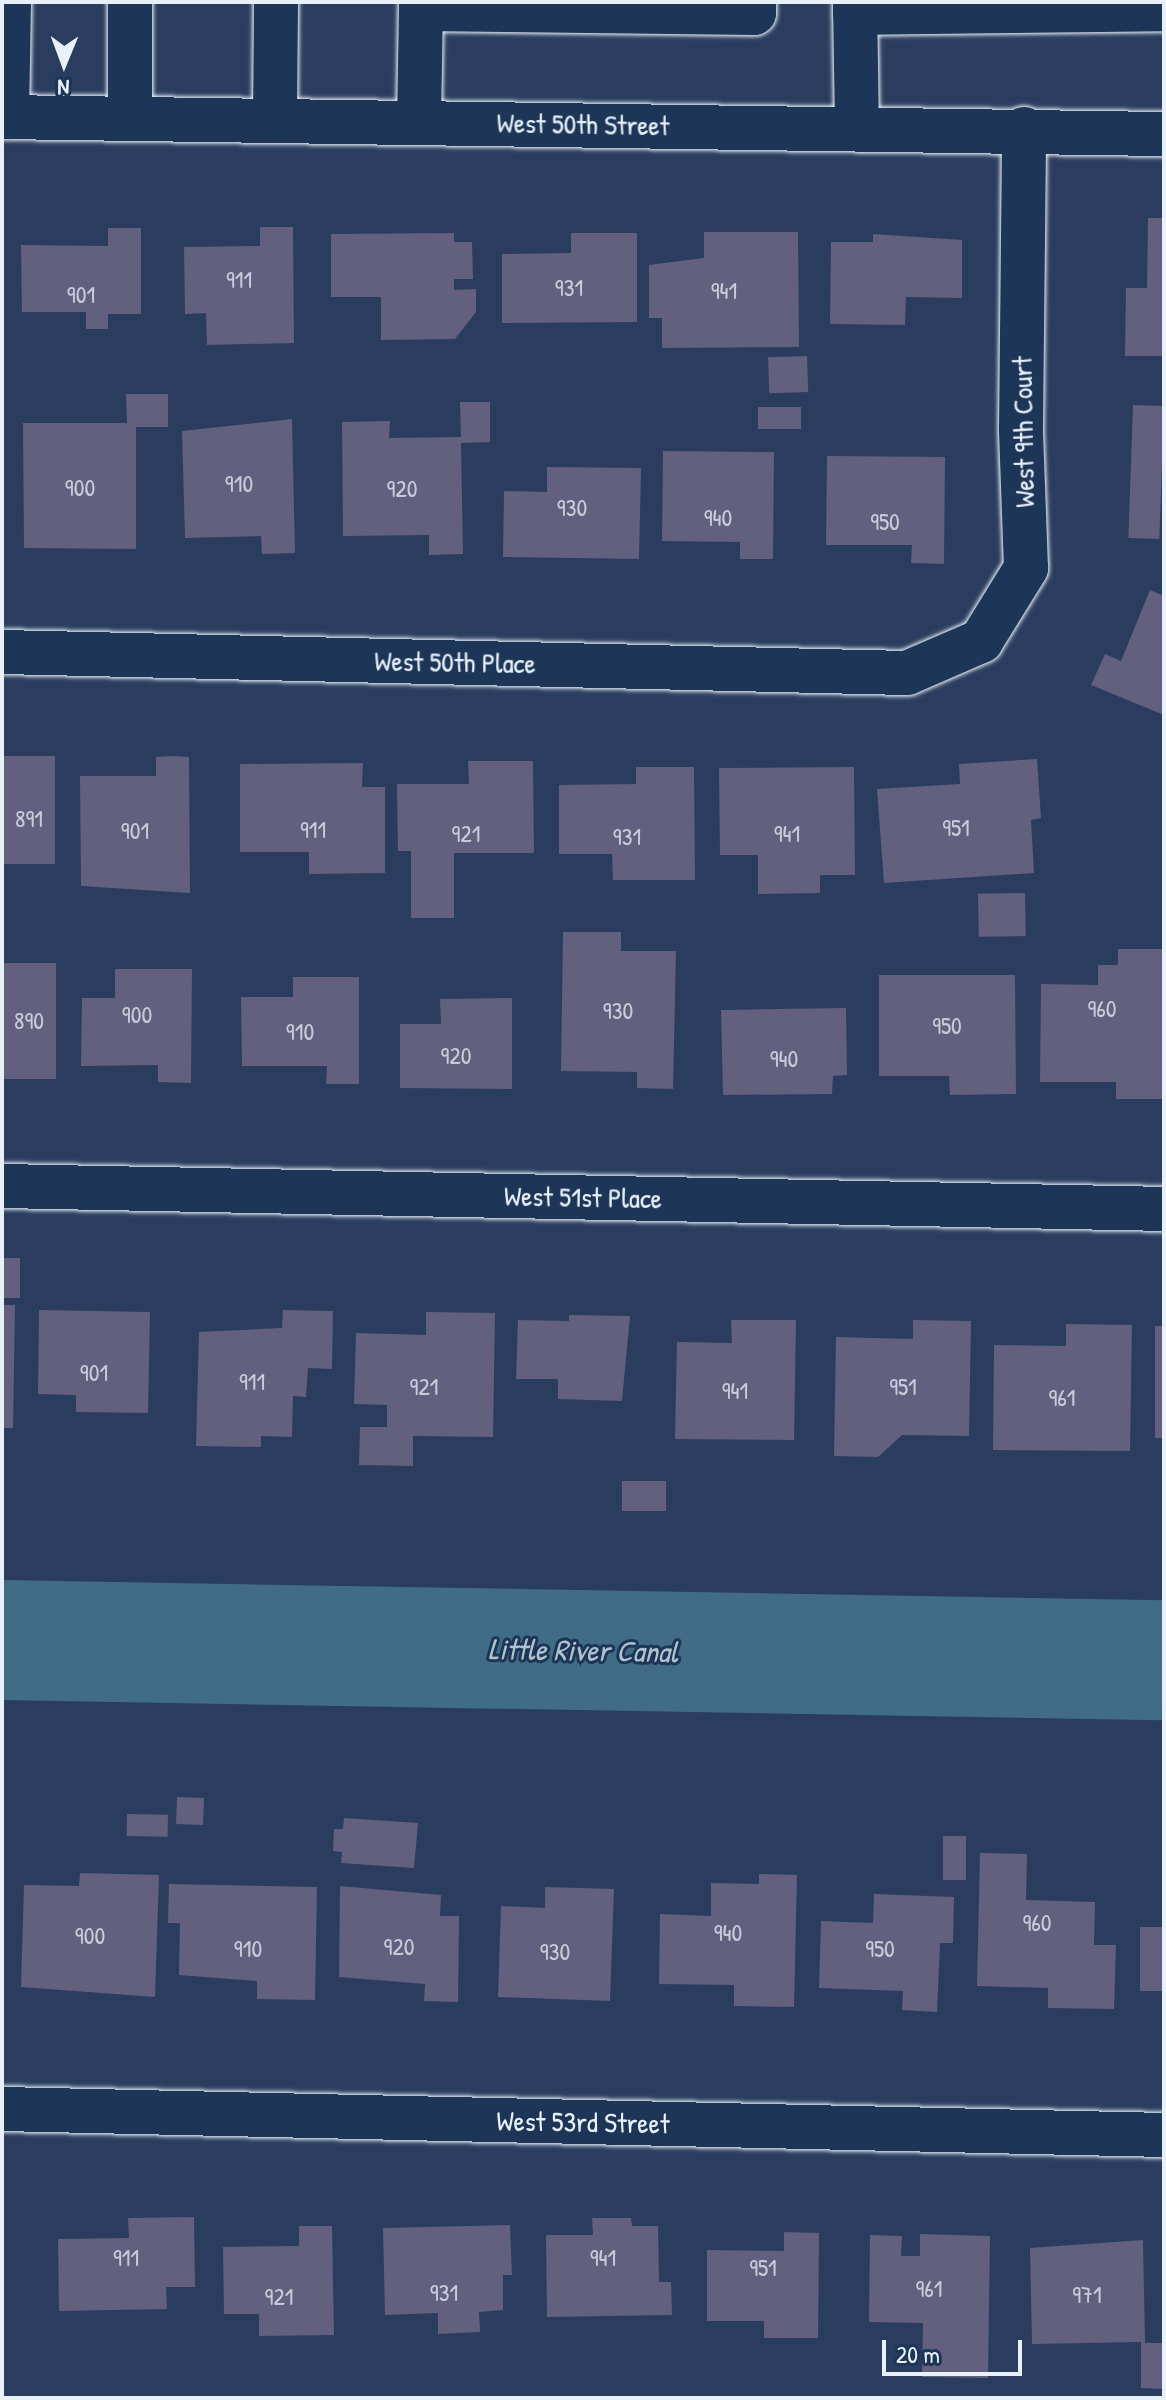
<!DOCTYPE html>
<style>
body{margin:0}
#map{position:relative;width:1166px;height:2400px;overflow:hidden;background:#2b3d5f;font-family:"Patrick Hand",sans-serif}
div>[style]{position:absolute}
.water>*{inset:0;background:#416c86;transform-origin:0 0}
.building>*{inset:0;background:#625f7f;transform-origin:0 0}
.roads{filter:drop-shadow(0 0 2px #e8f1f8) drop-shadow(0 0 2px #e8f1f8)}
.minor>*{height:44px;margin:-22px;padding:0 22px;transform-origin:22px;border-radius:22px;background:#1d3557}
span{translate:-50% -50%;white-space:nowrap;text-align:center;line-height:1.15;-webkit-text-stroke:6px #1d3557;paint-order:stroke}
.number-label{font-size:24px;color:#c6ccda}
.number-label span{-webkit-text-stroke-width:0}
.street-label{font-size:28px;color:#e8f1f8}
.water-label{font-size:30px;color:#aec2d0;font-style:italic}
.frame{position:absolute;inset:0;border:4px solid #e8f1f8;pointer-events:none}
.north{position:absolute;left:24px;top:24px;width:80px;height:80px;-webkit-text-stroke:6px #1d3557;paint-order:stroke;rotate:181deg;font-size:22px;font-weight:700;line-height:32px;text-align:center;color:#e8f1f8}
.north::after{content:'';display:block;margin:auto;width:28px;height:36px;background:#e8f1f8;clip-path:polygon(50% 0,100% 100%,50% 72%,0 100%)}
.scale{position:absolute;left:882px;top:2340px;width:140px;height:36px;box-sizing:border-box;border:4px solid #e8f1f8;border-top:0;padding-left:10px;font-size:24px;line-height:28px;white-space:nowrap;color:#e8f1f8;-webkit-text-stroke:6px #1d3557;paint-order:stroke}
</style>
<div id="map">
<div class="water">
<i style="left:2px;top:1580px;width:1162px;height:120px;rotate:1deg"></i>
</div>
<div class="building">
<i style="clip-path:polygon(1148px 218px,1164px 218px,1164px 356px,1125px 356px,1126px 288px,1147px 288px)"></i>
<i style="clip-path:polygon(260px 227px,293px 227px,294px 343px,207px 345px,206px 313px,185px 314px,184px 247px,260px 246px)"></i>
<i style="clip-path:polygon(108px 228px,141px 228px,141px 314px,108px 314px,108px 329px,86px 329px,86px 312px,22px 312px,21px 245px,108px 246px)"></i>
<i style="clip-path:polygon(704px 232px,798px 232px,799px 347px,662px 348px,662px 318px,649px 318px,649px 265px,704px 258px)"></i>
<i style="clip-path:polygon(454px 233px,454px 242px,472px 242px,473px 279px,454px 279px,454px 290px,476px 289px,476px 312px,455px 339px,381px 340px,381px 297px,331px 297px,331px 234px)"></i>
<i style="clip-path:polygon(571px 233px,637px 233px,637px 322px,502px 323px,502px 254px,571px 253px)"></i>
<i style="clip-path:polygon(873px 234px,962px 240px,962px 298px,906px 297px,905px 325px,830px 324px,831px 242px,873px 242px)"></i>
<i style="left:807px;top:356px;width:36px;height:39px;rotate:88deg"></i>
<i style="clip-path:polygon(126px 394px,168px 394px,168px 427px,136px 427px,136px 549px,24px 548px,23px 423px,127px 423px)"></i>
<i style="clip-path:polygon(460px 402px,490px 402px,490px 442px,461px 443px,463px 554px,429px 555px,429px 535px,343px 536px,342px 422px,390px 421px,389px 438px,461px 437px)"></i>
<i style="left:1133px;top:405px;width:31px;height:133px;rotate:2deg"></i>
<i style="left:758px;top:407px;width:43px;height:22px"></i>
<i style="clip-path:polygon(292px 419px,295px 553px,262px 554px,261px 536px,185px 538px,182px 431px)"></i>
<i style="clip-path:polygon(663px 451px,774px 452px,773px 559px,740px 559px,740px 542px,662px 541px)"></i>
<i style="clip-path:polygon(827px 456px,945px 457px,944px 564px,911px 563px,912px 545px,826px 545px)"></i>
<i style="clip-path:polygon(547px 467px,641px 468px,639px 559px,503px 557px,504px 491px,547px 492px)"></i>
<i style="clip-path:polygon(1150px 590px,1164px 596px,1164px 715px,1091px 685px,1105px 654px,1121px 661px)"></i>
<i style="left:4px;top:756px;width:51px;height:108px"></i>
<i style="clip-path:polygon(172px 756px,189px 757px,190px 893px,81px 886px,80px 776px,156px 776px,156px 757px)"></i>
<i style="clip-path:polygon(1037px 759px,1041px 818px,1031px 820px,1034px 873px,884px 883px,877px 789px,960px 784px,959px 764px)"></i>
<i style="clip-path:polygon(468px 761px,533px 761px,534px 853px,454px 853px,454px 918px,411px 918px,411px 851px,398px 851px,397px 784px,469px 784px)"></i>
<i style="clip-path:polygon(363px 763px,362px 787px,385px 787px,385px 873px,309px 874px,309px 852px,240px 852px,240px 764px)"></i>
<i style="clip-path:polygon(636px 767px,694px 767px,695px 880px,613px 880px,612px 854px,559px 854px,559px 785px,636px 784px)"></i>
<i style="clip-path:polygon(854px 767px,855px 875px,820px 875px,820px 893px,758px 894px,758px 855px,720px 855px,719px 768px)"></i>
<i style="left:1025px;top:893px;width:43px;height:47px;rotate:89deg"></i>
<i style="clip-path:polygon(563px 932px,621px 932px,621px 951px,676px 951px,673px 1089px,637px 1088px,637px 1072px,561px 1071px)"></i>
<i style="clip-path:polygon(1118px 949px,1164px 949px,1164px 1099px,1116px 1099px,1116px 1082px,1040px 1082px,1041px 984px,1098px 985px,1098px 965px,1118px 965px)"></i>
<i style="left:56px;top:963px;width:116px;height:54px;rotate:90deg"></i>
<i style="clip-path:polygon(115px 969px,192px 969px,191px 1083px,158px 1082px,158px 1065px,81px 1066px,82px 998px,115px 998px)"></i>
<i style="clip-path:polygon(879px 975px,1015px 975px,1016px 1094px,950px 1095px,949px 1076px,879px 1076px)"></i>
<i style="clip-path:polygon(293px 977px,359px 977px,359px 1084px,326px 1084px,327px 1066px,242px 1066px,241px 997px,293px 997px)"></i>
<i style="clip-path:polygon(512px 998px,512px 1089px,400px 1088px,400px 1024px,441px 1024px,440px 999px)"></i>
<i style="clip-path:polygon(846px 1008px,847px 1075px,833px 1076px,832px 1094px,723px 1095px,721px 1010px)"></i>
<i style="left:2px;top:1258px;width:18px;height:40px"></i>
<i style="clip-path:polygon(2px 1305px,15px 1305px,13px 1428px,2px 1428px)"></i>
<i style="clip-path:polygon(39px 1310px,150px 1312px,148px 1413px,76px 1412px,76px 1395px,38px 1394px)"></i>
<i style="clip-path:polygon(283px 1310px,333px 1311px,332px 1369px,308px 1368px,306px 1397px,293px 1396px,292px 1437px,261px 1436px,261px 1447px,196px 1446px,199px 1332px,282px 1328px)"></i>
<i style="clip-path:polygon(426px 1312px,495px 1313px,493px 1437px,413px 1436px,413px 1466px,359px 1465px,360px 1427px,387px 1427px,387px 1405px,354px 1404px,356px 1333px,426px 1335px)"></i>
<i style="clip-path:polygon(569px 1315px,630px 1316px,622px 1401px,558px 1399px,558px 1379px,516px 1379px,518px 1320px,569px 1321px)"></i>
<i style="clip-path:polygon(731px 1320px,796px 1320px,794px 1440px,675px 1439px,677px 1342px,732px 1343px)"></i>
<i style="clip-path:polygon(913px 1320px,971px 1321px,969px 1436px,902px 1435px,878px 1457px,834px 1456px,836px 1337px,913px 1339px)"></i>
<i style="clip-path:polygon(1066px 1324px,1132px 1325px,1130px 1451px,993px 1450px,994px 1345px,1066px 1346px)"></i>
<i style="left:1155px;top:1326px;width:9px;height:112px"></i>
<i style="left:622px;top:1481px;width:44px;height:30px"></i>
<i style="left:177px;top:1797px;width:27px;height:27px;rotate:2deg"></i>
<i style="left:127px;top:1814px;width:41px;height:22px;rotate:1deg"></i>
<i style="clip-path:polygon(344px 1818px,418px 1823px,414px 1868px,341px 1863px,342px 1852px,333px 1851px,334px 1829px,343px 1829px)"></i>
<i style="left:943px;top:1836px;width:23px;height:44px"></i>
<i style="clip-path:polygon(980px 1853px,1027px 1854px,1026px 1900px,1095px 1902px,1094px 1945px,1116px 1945px,1114px 2009px,1048px 2008px,1048px 1988px,977px 1986px)"></i>
<i style="clip-path:polygon(80px 1873px,159px 1875px,155px 1997px,21px 1987px,24px 1885px,79px 1886px)"></i>
<i style="clip-path:polygon(759px 1874px,797px 1875px,794px 2007px,734px 2006px,734px 1985px,659px 1984px,660px 1914px,711px 1916px,711px 1883px,759px 1884px)"></i>
<i style="clip-path:polygon(169px 1884px,317px 1887px,315px 2000px,257px 1999px,257px 1981px,179px 1975px,180px 1923px,168px 1923px)"></i>
<i style="clip-path:polygon(340px 1886px,441px 1895px,440px 1916px,459px 1916px,458px 2002px,424px 2001px,425px 1984px,339px 1977px)"></i>
<i style="clip-path:polygon(545px 1887px,614px 1889px,610px 2001px,498px 1997px,501px 1906px,545px 1908px)"></i>
<i style="clip-path:polygon(874px 1894px,954px 1897px,953px 1943px,940px 1943px,937px 2012px,902px 2010px,903px 1991px,819px 1988px,821px 1921px,873px 1923px)"></i>
<i style="left:1140px;top:1927px;width:24px;height:64px"></i>
<i style="clip-path:polygon(194px 2217px,195px 2287px,166px 2287px,167px 2309px,59px 2311px,58px 2239px,129px 2238px,128px 2218px)"></i>
<i style="clip-path:polygon(592px 2218px,631px 2218px,632px 2226px,658px 2226px,659px 2282px,671px 2282px,672px 2315px,547px 2317px,546px 2235px,593px 2235px)"></i>
<i style="clip-path:polygon(510px 2225px,512px 2275px,503px 2275px,503px 2310px,479px 2312px,480px 2332px,438px 2334px,438px 2313px,385px 2315px,383px 2228px)"></i>
<i style="clip-path:polygon(299px 2226px,332px 2226px,334px 2335px,259px 2336px,259px 2314px,224px 2314px,223px 2247px,299px 2246px)"></i>
<i style="clip-path:polygon(784px 2232px,819px 2233px,818px 2338px,764px 2338px,764px 2321px,707px 2321px,707px 2250px,784px 2251px)"></i>
<i style="clip-path:polygon(920px 2234px,990px 2236px,988px 2378px,922px 2377px,923px 2323px,869px 2322px,870px 2235px,902px 2236px,901px 2256px,920px 2256px)"></i>
<i style="clip-path:polygon(1143px 2240px,1145px 2343px,1164px 2343px,1164px 2389px,1141px 2388px,1141px 2342px,1032px 2344px,1030px 2248px)"></i>
</div>
<div class="roads">
<div class="minor">
<i style="left:855px;top:2px;width:125px;rotate:89.1deg"></i>
<i style="left:421px;top:9px;width:333px;rotate:0.7deg"></i>
<i style="left:754px;top:13px;width:11px;rotate:-90deg"></i>
<i style="left:855px;top:13px;width:309px;rotate:-0.7deg"></i>
<i style="left:2px;top:117px;width:1162px;rotate:0.84deg"></i>
<i style="left:7px;top:117px;width:115px;rotate:-89deg"></i>
<i style="left:130px;top:118px;width:116px;rotate:-90deg"></i>
<i style="left:275px;top:120px;width:118px;rotate:-89.5deg"></i>
<i style="left:419px;top:122px;width:120px;rotate:-89deg"></i>
<i style="left:2px;top:652px;width:905px;rotate:1.33deg"></i>
<i style="left:907px;top:673px;width:81px;rotate:-23.4deg"></i>
<i style="left:981px;top:641px;width:86px;rotate:-58.3deg"></i>
<i style="left:1026px;top:568px;width:139px;rotate:-92.1deg"></i>
<i style="left:1021px;top:429px;width:300px;rotate:-89.4deg"></i>
<i style="left:2px;top:1186px;width:1162px;rotate:1.13deg"></i>
<i style="left:2px;top:2109px;width:1162px;rotate:1.28deg"></i>
</div>
</div>
<div class="number-label">
<span style="left:239px;top:280px">911</span>
<span style="left:569px;top:288px">931</span>
<span style="left:724px;top:291px">941</span>
<span style="left:81px;top:295px">901</span>
<span style="left:239px;top:484px">910</span>
<span style="left:80px;top:488px">900</span>
<span style="left:402px;top:489px">920</span>
<span style="left:572px;top:508px">930</span>
<span style="left:718px;top:518px">940</span>
<span style="left:885px;top:522px">950</span>
<span style="left:29px;top:819px">891</span>
<span style="left:956px;top:828px">951</span>
<span style="left:313px;top:830px">911</span>
<span style="left:135px;top:831px">901</span>
<span style="left:466px;top:834px">921</span>
<span style="left:787px;top:834px">941</span>
<span style="left:627px;top:837px">931</span>
<span style="left:1102px;top:1009px">960</span>
<span style="left:618px;top:1011px">930</span>
<span style="left:137px;top:1015px">900</span>
<span style="left:29px;top:1021px">890</span>
<span style="left:947px;top:1026px">950</span>
<span style="left:300px;top:1032px">910</span>
<span style="left:456px;top:1056px">920</span>
<span style="left:784px;top:1059px">940</span>
<span style="left:94px;top:1373px">901</span>
<span style="left:252px;top:1382px">911</span>
<span style="left:424px;top:1387px">921</span>
<span style="left:903px;top:1387px">951</span>
<span style="left:735px;top:1391px">941</span>
<span style="left:1062px;top:1398px">961</span>
<span style="left:1037px;top:1923px">960</span>
<span style="left:728px;top:1933px">940</span>
<span style="left:90px;top:1936px">900</span>
<span style="left:399px;top:1947px">920</span>
<span style="left:248px;top:1949px">910</span>
<span style="left:880px;top:1949px">950</span>
<span style="left:555px;top:1952px">930</span>
<span style="left:126px;top:2258px">911</span>
<span style="left:603px;top:2258px">941</span>
<span style="left:763px;top:2268px">951</span>
<span style="left:929px;top:2289px">961</span>
<span style="left:444px;top:2293px">931</span>
<span style="left:1087px;top:2295px">971</span>
<span style="left:279px;top:2297px">921</span>
</div>
<div class="street-label">
<span style="left:583px;top:124px;rotate:1deg">West 50th Street</span>
<span style="left:1023px;top:432px;rotate:-91deg">West 9th Court</span>
<span style="left:455px;top:662px;rotate:1deg">West 50th Place</span>
<span style="left:583px;top:1197px;rotate:1deg">West 51st Place</span>
<span style="left:583px;top:2122px;rotate:1deg">West 53rd Street</span>
</div>
<div class="water-label">
<span style="left:583px;top:1650px;rotate:1deg">Little River Canal</span>
</div>
<div class="frame"></div>
<div class="north">N</div>
<div class="scale">20 m</div>
</div>
